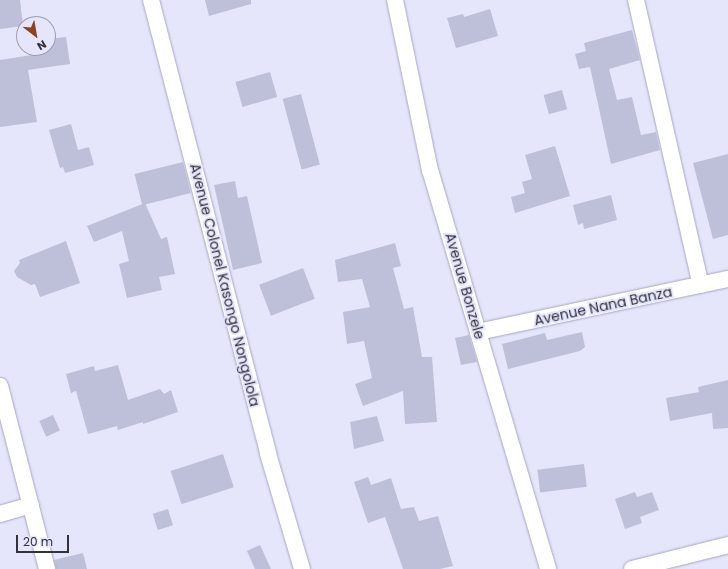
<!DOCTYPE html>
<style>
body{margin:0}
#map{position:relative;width:728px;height:569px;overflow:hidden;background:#e5e6fc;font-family:Poppins,sans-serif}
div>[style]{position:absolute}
.building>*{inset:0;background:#bebfd9;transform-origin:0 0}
.roads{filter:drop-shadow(0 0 1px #a7a7c1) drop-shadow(0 0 1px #a7a7c1)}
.minor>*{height:16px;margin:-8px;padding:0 8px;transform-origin:8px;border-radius:8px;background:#fff}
span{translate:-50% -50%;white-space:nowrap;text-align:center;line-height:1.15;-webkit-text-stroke:4px #e5e6fc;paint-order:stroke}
.street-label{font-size:14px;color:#32323d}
.north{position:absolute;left:16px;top:16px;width:40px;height:40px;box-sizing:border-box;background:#e5e6fc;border:1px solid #9d9eb0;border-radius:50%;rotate:149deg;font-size:11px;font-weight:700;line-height:16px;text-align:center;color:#32323d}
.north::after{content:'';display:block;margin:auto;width:14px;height:18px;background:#8c4422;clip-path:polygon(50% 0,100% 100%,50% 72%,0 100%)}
.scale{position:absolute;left:16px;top:535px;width:53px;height:18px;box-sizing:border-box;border:2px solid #32323d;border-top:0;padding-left:5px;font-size:12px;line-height:14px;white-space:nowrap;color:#32323d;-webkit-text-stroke:3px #e5e6fc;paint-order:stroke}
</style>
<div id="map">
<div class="building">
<i style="clip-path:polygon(0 0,20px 0,23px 26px,0 29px)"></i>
<i style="clip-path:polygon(205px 0,251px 0,251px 4px,209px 16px)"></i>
<i style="clip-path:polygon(490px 9px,498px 36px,456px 48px,447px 18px,463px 14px,464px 17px)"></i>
<i style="clip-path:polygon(632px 30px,640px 60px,609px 69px,617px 100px,632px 97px,641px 135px,656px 132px,660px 150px,611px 164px,590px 67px,579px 69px,575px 54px,586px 51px,584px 43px)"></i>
<i style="clip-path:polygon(66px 37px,70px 64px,28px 70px,37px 122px,0 127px,0 60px,44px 53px,44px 48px,48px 48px,48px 39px)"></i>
<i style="left:270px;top:72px;width:26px;height:36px;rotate:74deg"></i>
<i style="left:562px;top:90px;width:20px;height:19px;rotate:75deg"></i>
<i style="left:301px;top:94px;width:73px;height:19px;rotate:75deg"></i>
<i style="clip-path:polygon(71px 124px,78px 150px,89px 147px,94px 165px,65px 173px,63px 167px,60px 168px,49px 130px)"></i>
<i style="clip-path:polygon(555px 146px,570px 196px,515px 213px,511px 197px,525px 193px,522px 182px,532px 179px,525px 155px)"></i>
<i style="clip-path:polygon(728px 154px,728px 235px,713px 239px,693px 163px)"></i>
<i style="left:183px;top:162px;width:32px;height:50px;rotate:76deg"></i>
<i style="clip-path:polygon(235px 181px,238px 198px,247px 196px,262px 263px,233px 270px,214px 185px)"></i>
<i style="clip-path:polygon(611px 195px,617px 220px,584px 229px,583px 223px,578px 225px,573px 205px)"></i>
<i style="clip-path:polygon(145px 203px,161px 239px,167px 237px,175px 274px,159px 277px,162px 290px,127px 298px,119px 264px,129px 261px,122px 231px,94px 242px,87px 226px)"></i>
<i style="clip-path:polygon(66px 241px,80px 283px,40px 297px,35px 284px,31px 285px,17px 277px,14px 271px,20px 263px,19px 260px)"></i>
<i style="clip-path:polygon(395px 243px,401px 266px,393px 268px,404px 309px,413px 307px,422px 357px,432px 357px,437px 422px,405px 424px,403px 391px,363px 406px,355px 384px,372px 378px,364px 341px,347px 344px,343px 312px,370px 307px,362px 279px,338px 282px,335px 260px)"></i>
<i style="left:303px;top:268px;width:33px;height:47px;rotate:69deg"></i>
<i style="clip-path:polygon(582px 332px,585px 347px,580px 351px,508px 369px,502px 344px,545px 333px,547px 340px)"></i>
<i style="clip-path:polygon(469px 335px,477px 362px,461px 365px,455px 338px)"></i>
<i style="clip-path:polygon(118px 365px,128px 400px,160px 389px,164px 394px,171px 390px,178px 412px,143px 424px,143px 422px,118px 430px,117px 426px,88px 434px,76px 391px,71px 393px,66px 374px,94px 366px,95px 371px)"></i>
<i style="clip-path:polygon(728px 380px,728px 428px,713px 429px,712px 413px,670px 421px,666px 398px,699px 392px,698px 387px)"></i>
<i style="left:53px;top:415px;width:17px;height:15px;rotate:66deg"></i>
<i style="clip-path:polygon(377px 416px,384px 441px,354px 449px,350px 422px)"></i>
<i style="left:223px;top:454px;width:35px;height:55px;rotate:72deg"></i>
<i style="left:584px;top:464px;width:23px;height:47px;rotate:83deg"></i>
<i style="clip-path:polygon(368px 477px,371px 485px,391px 478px,401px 509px,414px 507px,419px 521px,438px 516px,453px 566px,440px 569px,403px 569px,385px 517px,368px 523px,354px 482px)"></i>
<i style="clip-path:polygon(635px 492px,637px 497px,652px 492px,659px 510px,640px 517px,642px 523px,625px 529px,615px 499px)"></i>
<i style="left:168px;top:509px;width:17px;height:16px;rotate:73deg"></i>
<i style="clip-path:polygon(260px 545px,271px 569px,255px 569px,247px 551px)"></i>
<i style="clip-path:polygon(83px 553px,87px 569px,56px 569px,54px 560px)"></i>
</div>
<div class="roads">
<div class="minor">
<i style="left:151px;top:0;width:469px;rotate:75.5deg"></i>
<i style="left:268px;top:454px;width:120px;rotate:73.5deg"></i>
<i style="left:395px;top:0;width:174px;rotate:78.4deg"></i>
<i style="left:430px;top:170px;width:416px;rotate:73.5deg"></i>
<i style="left:636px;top:0;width:292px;rotate:77.2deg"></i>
<i style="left:478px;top:332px;width:256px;rotate:-12deg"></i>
<i style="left:0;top:386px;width:189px;rotate:75.6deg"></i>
<i style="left:0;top:514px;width:32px;rotate:-16deg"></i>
<i style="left:632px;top:569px;width:99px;rotate:-14deg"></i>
</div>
</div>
<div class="street-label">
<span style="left:225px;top:285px;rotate:76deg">Avenue Colonel Kasongo Nongolola</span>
<span style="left:465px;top:286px;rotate:74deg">Avenue Bonzele</span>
<span style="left:603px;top:306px;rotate:-12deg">Avenue Nana Banza</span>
</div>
<div class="north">N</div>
<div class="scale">20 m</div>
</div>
